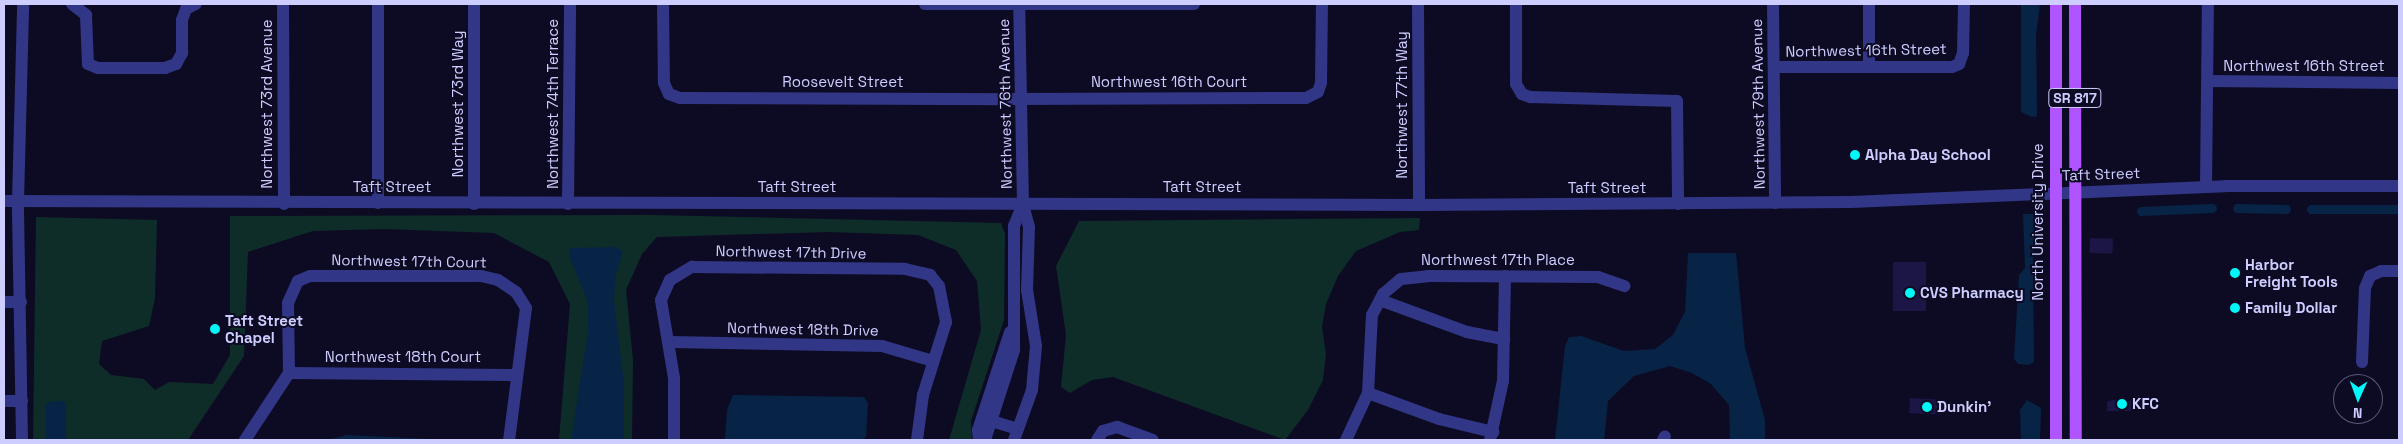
<!DOCTYPE html>
<style>
body{margin:0}
#map{position:relative;width:2403px;height:444px;overflow:hidden;background:#0d0b23;font-family:"Space Grotesk",sans-serif}
div>[style]{position:absolute}
.green>*{inset:0;background:#0e2d29}
.water>*{inset:0;background:#072446;transform-origin:0 0}
.canal>*{height:9px;margin:-4.5px;padding:0 4.5px;transform-origin:4.5px;border-radius:4.5px;background:#072446}
.building>*{inset:0;background:#1b1645;transform-origin:0 0}
.minor>*{height:12px;margin:-6px;padding:0 6px;transform-origin:6px;border-radius:6px;background:#323686}
.major>*{height:12px;margin:-6px;padding:0 6px;transform-origin:6px;border-radius:6px;background:#af54ff}
.dots>*{width:14px;height:14px;translate:-50% -50%;box-sizing:border-box;border:2px solid #0d0b23;border-radius:50%}
span{translate:-50% -50%;white-space:nowrap;text-align:center;line-height:1.15;-webkit-text-stroke:4px #0d0b23;paint-order:stroke}
.shield-label span{padding:1px 4px;background:#0d0b23;border:1px solid;border-radius:4px;-webkit-text-stroke-width:0}
.shield-label{font-size:14px;color:#cecdff;font-weight:700}
.street-label{font-size:15px;color:#cecdff}
.poi-label{font-size:15px;color:#cecdff;font-weight:700}
.left{translate:0 -50%;text-align:left}
.frame{position:absolute;inset:0;border:5px solid #cecdff;pointer-events:none}
.north{position:absolute;left:2333px;top:374px;width:50px;height:50px;box-sizing:border-box;background:#0d0b23;border:1px solid #5a597b;border-radius:50%;rotate:182deg;font-size:14px;font-weight:700;line-height:20px;text-align:center;color:#cecdff}
.north::after{content:'';display:block;margin:auto;width:18px;height:22px;background:#00f6f8;clip-path:polygon(50% 0,100% 100%,50% 72%,0 100%)}
</style>
<div id="map">
<div class="green">
<i style="clip-path:polygon(652px 215px,1001px 223px,1005px 234px,1004px 320px,971px 421px,972px 440px,949px 440px,981px 330px,977px 281px,956px 250px,918px 235px,828px 232px,657px 237px,642px 254px,626px 290px,633px 360px,632px 440px,559px 440px,570px 304px,549px 262px,494px 233px,384px 229px,313px 231px,248px 252px,244px 356px,188px 440px,33px 440px,36px 217px,157px 220px,155px 298px,149px 326px,102px 341px,99px 364px,111px 375px,144px 379px,155px 390px,169px 382px,213px 384px,230px 355px,230px 216px)"></i>
<i style="clip-path:polygon(1420px 218px,1419px 230px,1400px 232px,1356px 251px,1338px 276px,1326px 304px,1322px 327px,1326px 354px,1323px 380px,1308px 410px,1285px 440px,1113px 377px,1092px 380px,1070px 393px,1061px 387px,1066px 335px,1056px 266px,1079px 221px)"></i>
</div>
<div class="water">
<i style="clip-path:polygon(2021px 4px,2040px 4px,2036px 35px,2037px 116px,2032px 117px,2021px 112px)"></i>
<i style="clip-path:polygon(2023px 214px,2037px 214px,2038px 218px,2033px 254px,2034px 362px,2028px 365px,2018px 364px,2014px 359px,2019px 275px,2025px 268px)"></i>
<i style="clip-path:polygon(616px 247px,623px 252px,616px 274px,614px 301px,624px 384px,624px 440px,571px 440px,588px 331px,588px 302px,569px 256px,570px 248px)"></i>
<i style="clip-path:polygon(1688px 253px,1736px 253px,1745px 348px,1765px 420px,1765px 440px,1730px 440px,1729px 405px,1711px 384px,1692px 373px,1670px 366px,1634px 376px,1608px 401px,1604px 440px,1555px 440px,1565px 346px,1569px 337px,1581px 336px,1624px 351px,1655px 349px,1673px 335px,1685px 312px)"></i>
<i style="clip-path:polygon(733px 395px,864px 397px,868px 403px,866px 437px,861px 440px,725px 440px,727px 410px)"></i>
<i style="clip-path:polygon(2027px 400px,2041px 408px,2040px 440px,2021px 440px,2020px 410px)"></i>
<i style="left:61px;top:405px;width:35px;height:11px;rotate:90deg"></i>
<i style="clip-path:polygon(347px 435px,429px 439px,433px 440px,327px 440px)"></i>
</div>
<div class="canal">
<i style="left:2237px;top:208px;width:49px;rotate:1.2deg"></i>
<i style="left:2311px;top:209px;width:88px"></i>
<i style="left:2141px;top:211px;width:71px;rotate:-2.4deg"></i>
<i style="left:50px;top:440px;width:34px;rotate:-90deg"></i>
<i style="left:50px;top:406px;width:11px;rotate:-5deg"></i>
<i style="left:61px;top:405px;width:35px;rotate:90deg"></i>
</div>
<div class="building">
<i style="left:2090px;top:238px;width:23px;height:15px;rotate:2deg"></i>
<i style="left:1893px;top:262px;width:33px;height:49px"></i>
<i style="left:1910px;top:398px;width:33px;height:15px;rotate:3deg"></i>
<i style="clip-path:polygon(2112px 400px,2137px 401px,2137px 411px,2107px 411px,2107px 402px)"></i>
</div>
<div class="minor">
<i style="left:72px;top:4px;width:18px;rotate:38deg"></i>
<i style="left:86px;top:15px;width:49px;rotate:87.7deg"></i>
<i style="left:88px;top:64px;width:11px;rotate:22deg"></i>
<i style="left:98px;top:68px;width:67px"></i>
<i style="left:165px;top:68px;width:12px;rotate:-20deg"></i>
<i style="left:176px;top:64px;width:13px;rotate:-61deg"></i>
<i style="left:182px;top:53px;width:33px;rotate:-90deg"></i>
<i style="left:182px;top:20px;width:12px;rotate:-70deg"></i>
<i style="left:186px;top:9px;width:11px;rotate:-27deg"></i>
<i style="left:283px;top:4px;width:200px;rotate:89.7deg"></i>
<i style="left:663px;top:4px;width:79px;rotate:89.3deg"></i>
<i style="left:664px;top:83px;width:12px;rotate:66deg"></i>
<i style="left:669px;top:94px;width:12px;rotate:20deg"></i>
<i style="left:680px;top:98px;width:332px;rotate:0.2deg"></i>
<i style="left:1012px;top:99px;width:294px;rotate:-0.2deg"></i>
<i style="left:1306px;top:98px;width:13px;rotate:-27deg"></i>
<i style="left:1318px;top:92px;width:9px;rotate:-72deg"></i>
<i style="left:1321px;top:83px;width:79px;rotate:-89.3deg"></i>
<i style="left:925px;top:4px;width:269px"></i>
<i style="left:1418px;top:4px;width:201px;rotate:89.7deg"></i>
<i style="left:1516px;top:4px;width:80px;rotate:90deg"></i>
<i style="left:1516px;top:84px;width:12px;rotate:59deg"></i>
<i style="left:1522px;top:94px;width:9px;rotate:21deg"></i>
<i style="left:1530px;top:97px;width:147px;rotate:1.6deg"></i>
<i style="left:1677px;top:101px;width:103px;rotate:89.4deg"></i>
<i style="left:1773px;top:4px;width:199px;rotate:89.4deg"></i>
<i style="left:1869px;top:4px;width:63px;rotate:90deg"></i>
<i style="left:1774px;top:67px;width:178px"></i>
<i style="left:1952px;top:67px;width:8px;rotate:-23deg"></i>
<i style="left:1959px;top:64px;width:12px;rotate:-70deg"></i>
<i style="left:1963px;top:53px;width:49px;rotate:-88.8deg"></i>
<i style="left:2208px;top:81px;width:191px;rotate:0.6deg"></i>
<i style="left:2206px;top:186px;width:182px;rotate:-89.4deg"></i>
<i style="left:4px;top:201px;width:1415px;rotate:0.16deg"></i>
<i style="left:1419px;top:205px;width:432px;rotate:-0.4deg"></i>
<i style="left:1851px;top:202px;width:374px;rotate:-2.4deg"></i>
<i style="left:2225px;top:186px;width:174px"></i>
<i style="left:378px;top:203px;width:199px;rotate:-90deg"></i>
<i style="left:474px;top:204px;width:200px;rotate:-90deg"></i>
<i style="left:568px;top:204px;width:200px;rotate:-89.4deg"></i>
<i style="left:1380px;top:300px;width:93px;rotate:20.2deg"></i>
<i style="left:1467px;top:332px;width:38px;rotate:11deg"></i>
<i style="left:4px;top:302px;width:17px"></i>
<i style="left:670px;top:342px;width:212px;rotate:1.1deg"></i>
<i style="left:882px;top:346px;width:53px;rotate:16.4deg"></i>
<i style="left:2362px;top:362px;width:74px;rotate:-87.7deg"></i>
<i style="left:2365px;top:288px;width:13px;rotate:-67deg"></i>
<i style="left:2370px;top:276px;width:12px;rotate:-24deg"></i>
<i style="left:2381px;top:271px;width:18px"></i>
<i style="left:289px;top:373px;width:228px;rotate:0.5deg"></i>
<i style="left:1368px;top:393px;width:76px;rotate:20.1deg"></i>
<i style="left:1439px;top:419px;width:56px;rotate:13.5deg"></i>
<i style="left:4px;top:401px;width:18px"></i>
<i style="left:985px;top:419px;width:34px;rotate:17deg"></i>
<i style="left:22px;top:440px;width:239px;rotate:-91deg"></i>
<i style="left:18px;top:201px;width:197px;rotate:-88.5deg"></i>
<i style="left:245px;top:440px;width:80px;rotate:-56.7deg"></i>
<i style="left:289px;top:373px;width:70px;rotate:-90.8deg"></i>
<i style="left:288px;top:303px;width:24px;rotate:-66deg"></i>
<i style="left:298px;top:281px;width:13px;rotate:-23deg"></i>
<i style="left:310px;top:276px;width:171px"></i>
<i style="left:481px;top:276px;width:17px;rotate:13deg"></i>
<i style="left:498px;top:280px;width:22px;rotate:34deg"></i>
<i style="left:516px;top:292px;width:19px;rotate:58deg"></i>
<i style="left:526px;top:308px;width:133px;rotate:97.3deg"></i>
<i style="left:674px;top:440px;width:62px;rotate:-90deg"></i>
<i style="left:674px;top:378px;width:79px;rotate:-99.5deg"></i>
<i style="left:661px;top:300px;width:22px;rotate:-66deg"></i>
<i style="left:670px;top:280px;width:26px;rotate:-31deg"></i>
<i style="left:692px;top:267px;width:213px;rotate:0.5deg"></i>
<i style="left:905px;top:269px;width:26px;rotate:13deg"></i>
<i style="left:930px;top:275px;width:14px;rotate:51deg"></i>
<i style="left:939px;top:286px;width:37px;rotate:79deg"></i>
<i style="left:946px;top:322px;width:77px;rotate:107.5deg"></i>
<i style="left:923px;top:395px;width:45px;rotate:97.6deg"></i>
<i style="left:979px;top:440px;width:10px;rotate:-96deg"></i>
<i style="left:978px;top:430px;width:103px;rotate:-71.9deg"></i>
<i style="left:985px;top:440px;width:95px;rotate:-72.1deg"></i>
<i style="left:1014px;top:350px;width:124px;rotate:-90deg"></i>
<i style="left:1014px;top:226px;width:24px;rotate:-68deg"></i>
<i style="left:1014px;top:440px;width:53px;rotate:-70.2deg"></i>
<i style="left:1032px;top:390px;width:44px;rotate:-84.8deg"></i>
<i style="left:1036px;top:346px;width:57px;rotate:-99.1deg"></i>
<i style="left:1027px;top:290px;width:63px;rotate:-88.2deg"></i>
<i style="left:1029px;top:227px;width:24px;rotate:-105deg"></i>
<i style="left:1023px;top:204px;width:200px;rotate:-91.1deg"></i>
<i style="left:1097px;top:440px;width:11px;rotate:-56deg"></i>
<i style="left:1103px;top:431px;width:15px;rotate:-16deg"></i>
<i style="left:1117px;top:427px;width:38px;rotate:20deg"></i>
<i style="left:1346px;top:440px;width:52px;rotate:-64.9deg"></i>
<i style="left:1368px;top:393px;width:78px;rotate:-87.1deg"></i>
<i style="left:1372px;top:315px;width:24px;rotate:-62deg"></i>
<i style="left:1383px;top:294px;width:23px;rotate:-40deg"></i>
<i style="left:1401px;top:279px;width:27px;rotate:-6deg"></i>
<i style="left:1428px;top:276px;width:170px;rotate:0.3deg"></i>
<i style="left:1598px;top:277px;width:28px;rotate:19deg"></i>
<i style="left:1490px;top:440px;width:60px;rotate:-77.6deg"></i>
<i style="left:1503px;top:381px;width:105px;rotate:-88.9deg"></i>
<i style="left:1663px;top:440px;width:4px;rotate:-63deg"></i>
</div>
<div class="major">
<i style="left:2056px;top:4px;width:436px;rotate:90deg"></i>
<i style="left:2075px;top:4px;width:436px;rotate:89.9deg"></i>
</div>
<div class="dots">
<i style="left:1855px;top:155px;background:#00f6f8"></i>
<i style="left:2235px;top:273px;background:#00f6f8"></i>
<i style="left:1910px;top:293px;background:#00f6f8"></i>
<i style="left:2235px;top:308px;background:#00f6f8"></i>
<i style="left:215px;top:329px;background:#00f6f8"></i>
<i style="left:2122px;top:404px;background:#00f6f8"></i>
<i style="left:1927px;top:407px;background:#00f6f8"></i>
</div>
<div class="shield-label">
<span style="left:2075px;top:98px">SR 817</span>
</div>
<div class="street-label">
<span style="left:1866px;top:50px;rotate:-1deg">Northwest 16th Street</span>
<span style="left:2304px;top:66px">Northwest 16th Street</span>
<span style="left:843px;top:82px">Roosevelt Street</span>
<span style="left:1169px;top:82px">Northwest 16th Court</span>
<span style="left:267px;top:104px;rotate:-90deg">Northwest 73rd Avenue</span>
<span style="left:458px;top:104px;rotate:-90deg">Northwest 73rd Way</span>
<span style="left:553px;top:104px;rotate:-90deg">Northwest 74th Terrace</span>
<span style="left:1005px;top:104px;rotate:-91deg">Northwest 76th Avenue</span>
<span style="left:1758px;top:104px;rotate:-91deg">Northwest 79th Avenue</span>
<span style="left:1402px;top:105px;rotate:-90deg">Northwest 77th Way</span>
<span style="left:2101px;top:174px;rotate:-2deg">Taft Street</span>
<span style="left:392px;top:187px">Taft Street</span>
<span style="left:797px;top:187px">Taft Street</span>
<span style="left:1202px;top:187px">Taft Street</span>
<span style="left:1607px;top:188px">Taft Street</span>
<span style="left:2038px;top:222px;rotate:-90deg">North University Drive</span>
<span style="left:791px;top:252px;rotate:1deg">Northwest 17th Drive</span>
<span style="left:1498px;top:260px">Northwest 17th Place</span>
<span style="left:409px;top:261px;rotate:1deg">Northwest 17th Court</span>
<span style="left:803px;top:329px;rotate:1deg">Northwest 18th Drive</span>
<span style="left:403px;top:357px">Northwest 18th Court</span>
</div>
<div class="poi-label">
<span class="left" style="left:1865px;top:155px">Alpha Day School</span>
<span class="left" style="left:2245px;top:273px">Harbor<br>Freight Tools</span>
<span class="left" style="left:1920px;top:293px">CVS Pharmacy</span>
<span class="left" style="left:2245px;top:308px">Family Dollar</span>
<span class="left" style="left:225px;top:329px">Taft Street<br>Chapel</span>
<span class="left" style="left:2132px;top:404px">KFC</span>
<span class="left" style="left:1937px;top:407px">Dunkin'</span>
</div>
<div class="frame"></div>
<div class="north">N</div>
</div>
